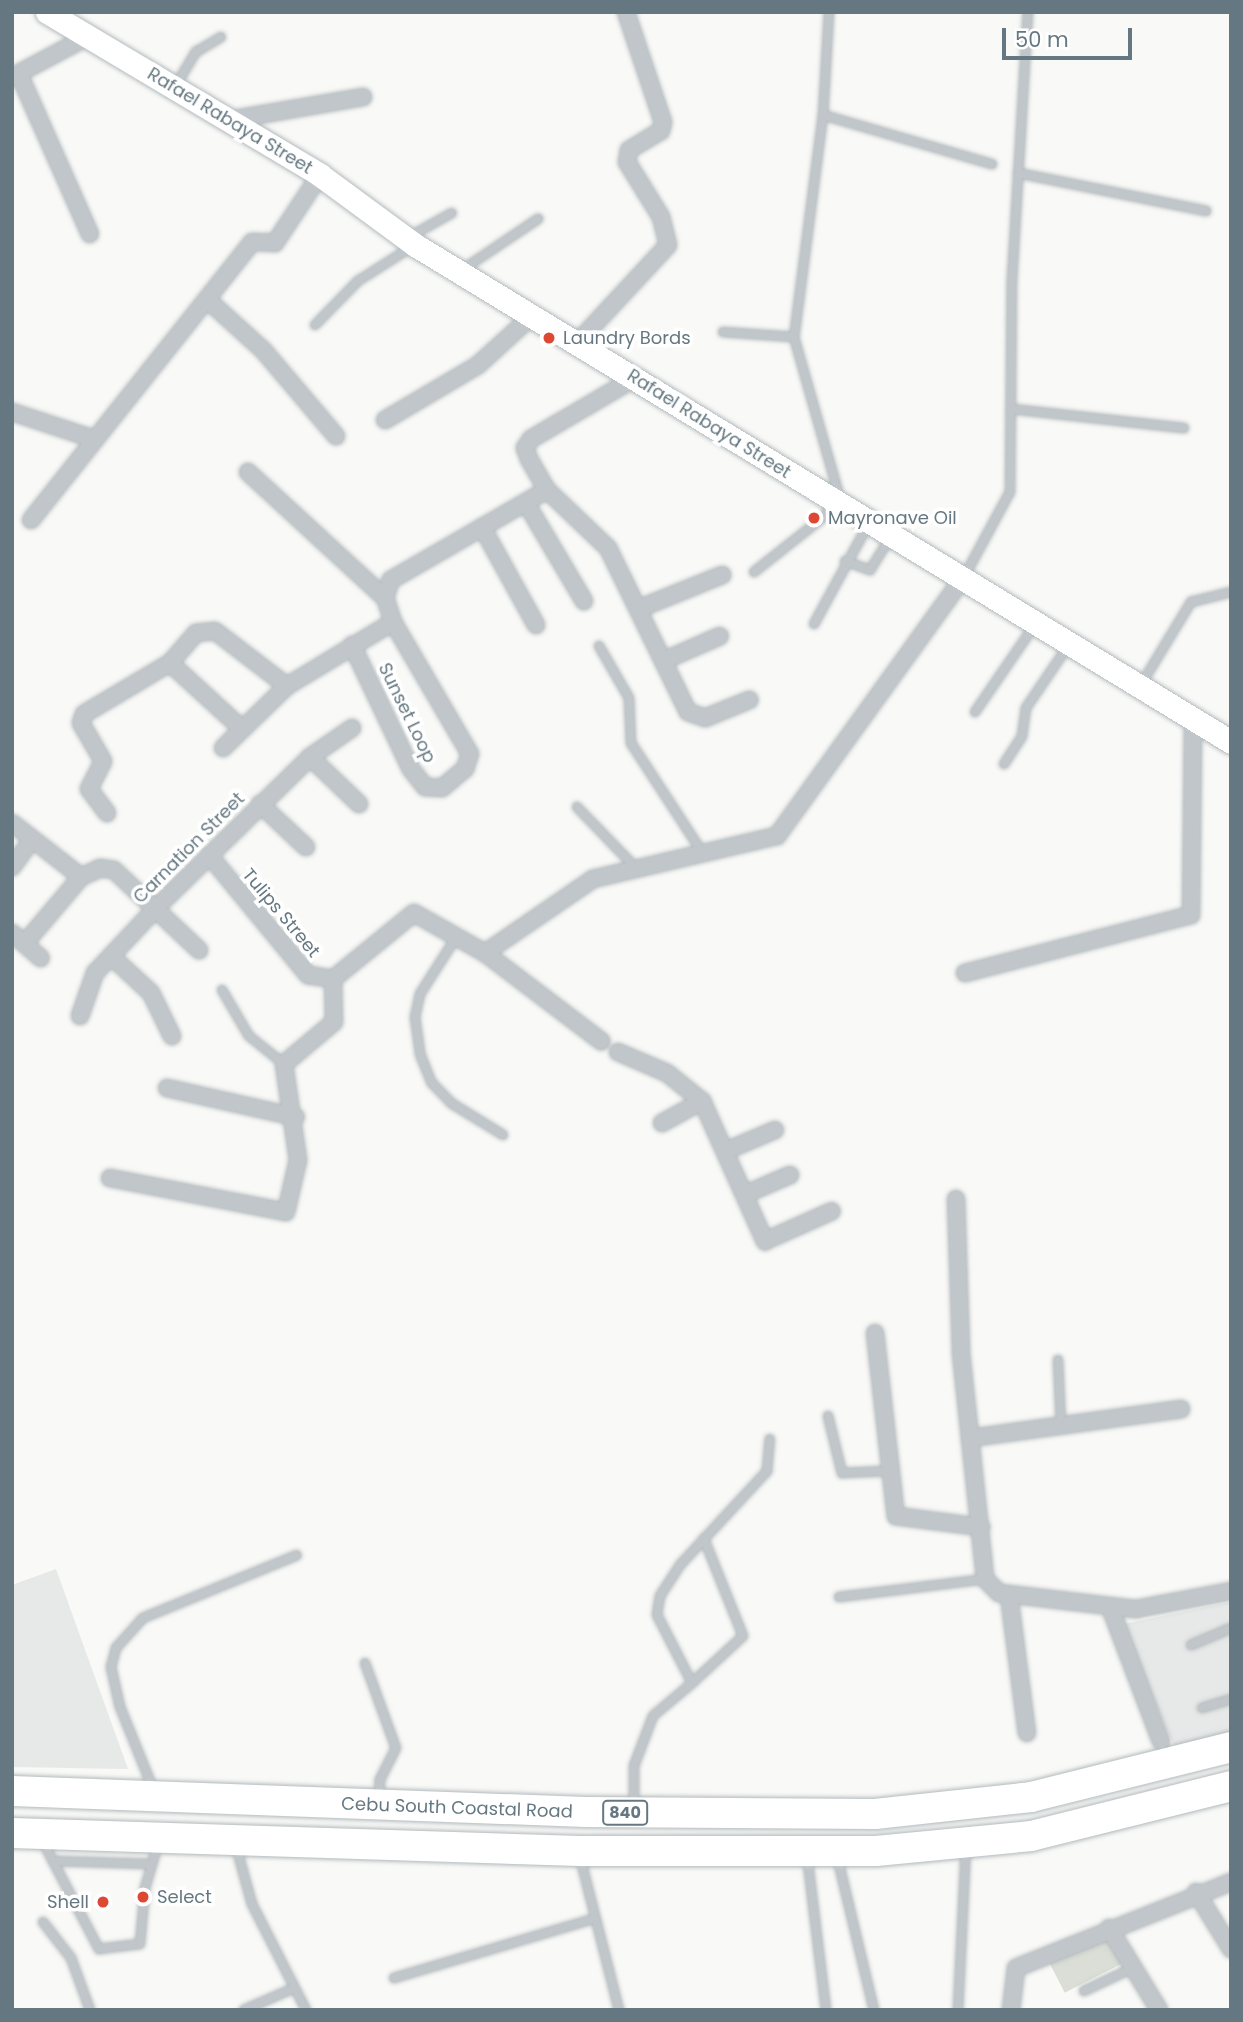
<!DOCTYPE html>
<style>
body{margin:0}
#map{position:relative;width:1243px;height:2022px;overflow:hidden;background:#f9f9f7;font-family:Poppins,sans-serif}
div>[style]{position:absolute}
.built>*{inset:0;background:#e7e9e8}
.green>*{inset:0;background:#daded6;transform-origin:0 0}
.roads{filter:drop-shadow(0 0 2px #b3babd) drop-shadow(0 0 2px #b3babd)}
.lane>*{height:8px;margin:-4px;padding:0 4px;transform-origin:4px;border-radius:4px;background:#c0c6c9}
.street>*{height:16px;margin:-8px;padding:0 8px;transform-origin:8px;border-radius:8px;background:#c0c6c9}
.secondary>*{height:23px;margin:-11.5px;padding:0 11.5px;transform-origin:11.5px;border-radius:11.5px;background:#fff}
.highway>*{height:30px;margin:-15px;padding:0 15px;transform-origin:15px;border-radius:15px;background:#fff}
.dots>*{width:19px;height:19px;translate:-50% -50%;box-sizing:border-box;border:4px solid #fff;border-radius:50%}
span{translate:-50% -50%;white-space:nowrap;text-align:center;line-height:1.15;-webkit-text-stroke:7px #fff;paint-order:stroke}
.shield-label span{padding:2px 5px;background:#fff;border:2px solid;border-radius:5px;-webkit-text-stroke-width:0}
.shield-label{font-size:16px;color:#657881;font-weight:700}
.street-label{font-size:18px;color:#657881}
.poi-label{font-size:18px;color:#657881}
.left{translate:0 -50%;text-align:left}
.right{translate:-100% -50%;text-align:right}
.frame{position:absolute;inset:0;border:14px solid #657881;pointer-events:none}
.scale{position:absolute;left:1002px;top:28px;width:130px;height:32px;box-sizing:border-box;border:4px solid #657881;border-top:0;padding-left:9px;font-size:21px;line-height:24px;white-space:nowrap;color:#657881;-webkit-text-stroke:5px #fff;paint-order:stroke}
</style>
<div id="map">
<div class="built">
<i style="clip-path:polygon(56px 1569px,128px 1769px,12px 1767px,12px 1585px)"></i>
<i style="clip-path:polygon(1231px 1602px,1231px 1733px,1176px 1751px,1123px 1624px)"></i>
</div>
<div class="green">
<i style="left:1109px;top:1932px;width:34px;height:67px;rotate:63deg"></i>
</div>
<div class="roads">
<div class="lane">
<i style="left:829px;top:12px;width:103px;rotate:93.3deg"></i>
<i style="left:823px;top:115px;width:224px;rotate:97.4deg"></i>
<i style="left:794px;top:337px;width:167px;rotate:74.1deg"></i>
<i style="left:176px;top:85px;width:39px;rotate:-59deg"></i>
<i style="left:196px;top:52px;width:29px;rotate:-31deg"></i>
<i style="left:823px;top:115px;width:176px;rotate:16.2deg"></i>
<i style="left:1018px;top:173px;width:192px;rotate:11.4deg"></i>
<i style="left:409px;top:237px;width:49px;rotate:-29.2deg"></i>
<i style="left:462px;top:270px;width:92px;rotate:-33.9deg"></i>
<i style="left:315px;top:325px;width:62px;rotate:-45.7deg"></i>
<i style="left:358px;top:281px;width:65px;rotate:-32.5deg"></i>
<i style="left:723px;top:332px;width:71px;rotate:4deg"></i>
<i style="left:1011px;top:409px;width:174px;rotate:6.3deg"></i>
<i style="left:845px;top:561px;width:27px;rotate:20deg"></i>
<i style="left:870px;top:570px;width:40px;rotate:-58deg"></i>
<i style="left:754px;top:572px;width:90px;rotate:-38.3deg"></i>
<i style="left:825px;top:516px;width:15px;rotate:-62deg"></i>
<i style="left:964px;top:577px;width:97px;rotate:-61.6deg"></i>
<i style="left:1010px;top:492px;width:212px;rotate:-89.5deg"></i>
<i style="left:1012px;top:280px;width:268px;rotate:-86.6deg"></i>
<i style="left:814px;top:624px;width:115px;rotate:-61.4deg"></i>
<i style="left:599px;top:646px;width:60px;rotate:60deg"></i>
<i style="left:629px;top:698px;width:45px;rotate:87.5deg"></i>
<i style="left:631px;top:743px;width:134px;rotate:56.9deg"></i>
<i style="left:1142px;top:683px;width:95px;rotate:-58.8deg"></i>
<i style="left:1191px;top:602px;width:41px;rotate:-14deg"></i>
<i style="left:975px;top:712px;width:104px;rotate:-55.5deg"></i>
<i style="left:1004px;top:764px;width:33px;rotate:-57deg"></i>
<i style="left:1022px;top:736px;width:28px;rotate:-82deg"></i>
<i style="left:1026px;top:708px;width:75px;rotate:-55.9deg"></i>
<i style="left:577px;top:807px;width:85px;rotate:46deg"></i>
<i style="left:457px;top:936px;width:69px;rotate:122.5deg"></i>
<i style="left:420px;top:994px;width:24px;rotate:102deg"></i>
<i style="left:415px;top:1017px;width:37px;rotate:82deg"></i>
<i style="left:420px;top:1054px;width:31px;rotate:68deg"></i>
<i style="left:432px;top:1083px;width:28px;rotate:46deg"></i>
<i style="left:451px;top:1103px;width:61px;rotate:31.6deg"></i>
<i style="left:222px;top:990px;width:53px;rotate:59.6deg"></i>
<i style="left:249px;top:1036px;width:45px;rotate:38.7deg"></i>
<i style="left:1058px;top:1360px;width:65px;rotate:87.4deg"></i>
<i style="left:828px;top:1416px;width:59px;rotate:76.2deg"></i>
<i style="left:842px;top:1473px;width:45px;rotate:-2.5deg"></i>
<i style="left:839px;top:1597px;width:147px;rotate:-7deg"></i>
<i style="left:1191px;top:1645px;width:43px;rotate:-23deg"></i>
<i style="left:365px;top:1663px;width:90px;rotate:70deg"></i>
<i style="left:396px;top:1748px;width:36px;rotate:117deg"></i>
<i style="left:380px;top:1780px;width:19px;rotate:93deg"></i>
<i style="left:692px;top:1683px;width:69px;rotate:-42.7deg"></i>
<i style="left:743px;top:1636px;width:105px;rotate:-111.9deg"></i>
<i style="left:1202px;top:1708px;width:30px;rotate:-17deg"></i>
<i style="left:154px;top:1791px;width:91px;rotate:-112deg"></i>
<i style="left:120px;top:1707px;width:41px;rotate:-102.7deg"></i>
<i style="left:111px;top:1667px;width:20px;rotate:-75deg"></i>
<i style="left:116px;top:1648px;width:40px;rotate:-48deg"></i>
<i style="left:143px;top:1618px;width:166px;rotate:-22.2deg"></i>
<i style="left:634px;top:1807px;width:41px;rotate:-90deg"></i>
<i style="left:634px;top:1766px;width:53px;rotate:-69.2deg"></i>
<i style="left:653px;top:1716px;width:51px;rotate:-40.2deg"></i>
<i style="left:692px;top:1683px;width:76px;rotate:-117.2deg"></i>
<i style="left:657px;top:1615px;width:19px;rotate:-81deg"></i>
<i style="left:660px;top:1596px;width:38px;rotate:-57deg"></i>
<i style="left:681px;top:1564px;width:127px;rotate:-47.2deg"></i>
<i style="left:767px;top:1471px;width:32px;rotate:-85deg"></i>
<i style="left:43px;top:1842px;width:121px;rotate:62.4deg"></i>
<i style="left:99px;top:1949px;width:41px;rotate:-7deg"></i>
<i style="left:140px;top:1944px;width:56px;rotate:-84.9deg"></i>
<i style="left:145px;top:1888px;width:46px;rotate:-73.5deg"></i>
<i style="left:236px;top:1846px;width:60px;rotate:74.6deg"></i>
<i style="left:252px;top:1904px;width:119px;rotate:63deg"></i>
<i style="left:807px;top:1855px;width:156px;rotate:83deg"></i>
<i style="left:837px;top:1856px;width:158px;rotate:76.5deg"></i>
<i style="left:580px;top:1857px;width:158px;rotate:75.7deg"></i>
<i style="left:53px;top:1861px;width:99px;rotate:1.7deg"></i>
<i style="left:43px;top:1922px;width:46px;rotate:52.1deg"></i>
<i style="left:71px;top:1958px;width:55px;rotate:69.9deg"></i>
<i style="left:394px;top:1978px;width:208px;rotate:-16.5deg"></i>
<i style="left:1084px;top:1991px;width:56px;rotate:-25.2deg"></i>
<i style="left:244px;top:2010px;width:55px;rotate:-23.7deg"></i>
<i style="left:958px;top:2010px;width:161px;rotate:-87.2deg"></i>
</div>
<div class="street">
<i style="left:19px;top:74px;width:175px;rotate:66.1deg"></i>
<i style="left:12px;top:77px;width:85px;rotate:-28.1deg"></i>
<i style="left:229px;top:120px;width:136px;rotate:-9.7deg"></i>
<i style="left:210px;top:302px;width:72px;rotate:42.2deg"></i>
<i style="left:263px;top:350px;width:113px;rotate:49.7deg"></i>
<i style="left:578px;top:342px;width:132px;rotate:-47.1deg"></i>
<i style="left:668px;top:245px;width:29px;rotate:-104deg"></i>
<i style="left:661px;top:217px;width:65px;rotate:-121.7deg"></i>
<i style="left:627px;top:162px;width:12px;rotate:-81deg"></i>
<i style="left:629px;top:150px;width:37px;rotate:-31deg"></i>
<i style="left:661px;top:131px;width:9px;rotate:-77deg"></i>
<i style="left:663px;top:122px;width:116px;rotate:-108.6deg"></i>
<i style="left:635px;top:378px;width:121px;rotate:149.6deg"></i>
<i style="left:531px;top:439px;width:11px;rotate:124deg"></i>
<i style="left:525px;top:448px;width:12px;rotate:70deg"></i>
<i style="left:529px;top:459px;width:36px;rotate:60deg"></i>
<i style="left:547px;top:490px;width:84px;rotate:43.6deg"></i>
<i style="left:608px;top:548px;width:182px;rotate:64deg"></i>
<i style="left:688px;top:712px;width:18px;rotate:19deg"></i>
<i style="left:705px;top:718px;width:48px;rotate:-22.2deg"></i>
<i style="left:12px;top:412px;width:86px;rotate:18.2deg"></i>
<i style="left:385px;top:420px;width:108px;rotate:-30.6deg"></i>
<i style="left:478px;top:365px;width:76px;rotate:-42.3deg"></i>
<i style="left:248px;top:472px;width:186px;rotate:42.6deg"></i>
<i style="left:526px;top:503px;width:114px;rotate:59.4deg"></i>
<i style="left:31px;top:520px;width:355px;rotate:-51.5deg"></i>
<i style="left:252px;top:242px;width:23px;rotate:2deg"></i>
<i style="left:275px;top:243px;width:82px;rotate:-56.5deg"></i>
<i style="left:482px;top:527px;width:112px;rotate:61.1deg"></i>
<i style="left:638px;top:609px;width:91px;rotate:-22deg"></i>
<i style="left:352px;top:645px;width:137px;rotate:64.6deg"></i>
<i style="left:411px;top:769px;width:23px;rotate:52deg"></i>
<i style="left:425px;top:787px;width:17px;rotate:3deg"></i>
<i style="left:442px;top:788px;width:30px;rotate:-40deg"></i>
<i style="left:465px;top:769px;width:16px;rotate:-72deg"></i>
<i style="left:470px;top:754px;width:153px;rotate:-120.3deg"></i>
<i style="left:663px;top:661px;width:62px;rotate:-23.7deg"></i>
<i style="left:170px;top:663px;width:98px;rotate:42.5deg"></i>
<i style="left:223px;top:748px;width:89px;rotate:-44.1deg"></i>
<i style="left:287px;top:686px;width:124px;rotate:-31.1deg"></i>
<i style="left:393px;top:622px;width:25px;rotate:-108deg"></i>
<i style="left:385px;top:598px;width:19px;rotate:-72deg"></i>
<i style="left:391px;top:580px;width:180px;rotate:-30deg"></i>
<i style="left:310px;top:757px;width:68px;rotate:43.8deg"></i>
<i style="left:260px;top:804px;width:63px;rotate:43.1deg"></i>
<i style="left:107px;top:813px;width:30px;rotate:-127deg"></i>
<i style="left:89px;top:789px;width:31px;rotate:-63deg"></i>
<i style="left:103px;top:761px;width:44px;rotate:-120.1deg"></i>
<i style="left:81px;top:723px;width:9px;rotate:-72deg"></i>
<i style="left:84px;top:714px;width:100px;rotate:-30.7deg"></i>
<i style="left:170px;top:663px;width:40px;rotate:-49deg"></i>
<i style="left:196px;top:633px;width:19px;rotate:-6deg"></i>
<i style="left:215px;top:631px;width:91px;rotate:37.4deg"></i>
<i style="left:12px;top:823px;width:88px;rotate:38deg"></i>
<i style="left:209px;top:855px;width:156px;rotate:50.5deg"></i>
<i style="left:308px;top:975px;width:25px;rotate:9deg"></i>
<i style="left:12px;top:867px;width:34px;rotate:-54deg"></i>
<i style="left:12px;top:933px;width:38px;rotate:41deg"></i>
<i style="left:25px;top:943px;width:87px;rotate:-49.7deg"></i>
<i style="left:81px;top:877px;width:21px;rotate:-25deg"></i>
<i style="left:100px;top:868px;width:14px;rotate:8deg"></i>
<i style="left:114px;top:870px;width:117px;rotate:43.3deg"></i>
<i style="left:485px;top:953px;width:131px;rotate:-34.4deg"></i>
<i style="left:593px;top:879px;width:189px;rotate:-13.2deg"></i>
<i style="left:777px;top:836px;width:319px;rotate:-54.2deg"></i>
<i style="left:111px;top:956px;width:54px;rotate:42.8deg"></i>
<i style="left:151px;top:993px;width:48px;rotate:64deg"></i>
<i style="left:965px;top:973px;width:233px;rotate:-14.4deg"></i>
<i style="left:1191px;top:915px;width:196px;rotate:-89.4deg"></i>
<i style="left:80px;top:1016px;width:46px;rotate:-70.8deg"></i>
<i style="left:95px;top:973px;width:91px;rotate:-46.8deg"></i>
<i style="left:157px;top:907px;width:214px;rotate:-44.4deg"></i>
<i style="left:310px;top:757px;width:51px;rotate:-34.6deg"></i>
<i style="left:618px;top:1052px;width:53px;rotate:23.2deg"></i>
<i style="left:667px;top:1073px;width:45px;rotate:38.7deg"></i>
<i style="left:702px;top:1101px;width:154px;rotate:65.8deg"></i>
<i style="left:765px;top:1241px;width:73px;rotate:-24.1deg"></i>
<i style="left:167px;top:1088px;width:132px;rotate:12.7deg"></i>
<i style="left:662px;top:1123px;width:46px;rotate:-28.8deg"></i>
<i style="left:728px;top:1150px;width:51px;rotate:-23.1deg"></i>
<i style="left:110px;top:1178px;width:179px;rotate:10.9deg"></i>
<i style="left:286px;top:1212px;width:53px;rotate:-77deg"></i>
<i style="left:298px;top:1160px;width:97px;rotate:-98.3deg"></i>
<i style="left:284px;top:1064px;width:65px;rotate:-40deg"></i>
<i style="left:334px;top:1022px;width:43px;rotate:-91.3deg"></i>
<i style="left:333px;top:979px;width:104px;rotate:-39.2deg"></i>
<i style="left:414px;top:913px;width:81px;rotate:29.4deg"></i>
<i style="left:485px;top:953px;width:146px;rotate:37.2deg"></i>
<i style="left:746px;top:1194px;width:48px;rotate:-23.4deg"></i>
<i style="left:956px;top:1199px;width:154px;rotate:88.1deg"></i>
<i style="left:961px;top:1353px;width:227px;rotate:83.9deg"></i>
<i style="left:985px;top:1579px;width:20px;rotate:45deg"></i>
<i style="left:999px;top:1593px;width:138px;rotate:6.7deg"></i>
<i style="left:1136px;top:1609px;width:97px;rotate:-10.7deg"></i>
<i style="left:875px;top:1333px;width:184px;rotate:83.5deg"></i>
<i style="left:896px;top:1516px;width:86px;rotate:7.4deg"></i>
<i style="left:970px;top:1438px;width:213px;rotate:-7.8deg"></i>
<i style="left:1009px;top:1595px;width:139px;rotate:82.6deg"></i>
<i style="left:1110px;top:1607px;width:143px;rotate:69.2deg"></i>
<i style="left:1196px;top:1892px;width:67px;rotate:58.4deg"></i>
<i style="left:1109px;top:1928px;width:96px;rotate:58.6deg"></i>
<i style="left:1011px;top:2010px;width:42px;rotate:-83.2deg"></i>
<i style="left:1016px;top:1968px;width:232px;rotate:-21.8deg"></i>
</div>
<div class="secondary">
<i style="left:47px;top:12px;width:318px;rotate:30.8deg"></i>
<i style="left:320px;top:175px;width:118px;rotate:36.4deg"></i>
<i style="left:415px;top:245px;width:955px;rotate:31.34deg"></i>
</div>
<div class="highway">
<i style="left:12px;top:1791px;width:574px;rotate:2.1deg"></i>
<i style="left:586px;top:1812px;width:289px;rotate:0.4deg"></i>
<i style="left:875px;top:1814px;width:157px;rotate:-6.2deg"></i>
<i style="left:1031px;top:1797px;width:206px;rotate:-14deg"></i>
<i style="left:12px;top:1833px;width:568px;rotate:1.82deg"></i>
<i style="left:580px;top:1851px;width:296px"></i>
<i style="left:876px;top:1851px;width:156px;rotate:-5.5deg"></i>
<i style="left:1031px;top:1836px;width:206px;rotate:-14deg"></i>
</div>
</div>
<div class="dots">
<i style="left:549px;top:338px;background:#dd4833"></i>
<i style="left:814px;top:518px;background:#dd4833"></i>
<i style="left:143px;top:1897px;background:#dd4833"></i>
<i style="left:103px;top:1902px;background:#dd4833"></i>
</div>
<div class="shield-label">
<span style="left:625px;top:1813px">840</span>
</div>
<div class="street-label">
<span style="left:230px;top:121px;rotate:31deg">Rafael Rabaya Street</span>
<span style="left:709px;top:424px;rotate:32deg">Rafael Rabaya Street</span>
<span style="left:407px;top:713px;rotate:64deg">Sunset Loop</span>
<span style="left:189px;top:848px;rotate:-45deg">Carnation Street</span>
<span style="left:281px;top:913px;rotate:50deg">Tulips Street</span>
<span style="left:457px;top:1808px;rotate:2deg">Cebu South Coastal Road</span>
</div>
<div class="poi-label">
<span class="left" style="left:563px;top:338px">Laundry Bords</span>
<span class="left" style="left:828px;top:518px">Mayronave Oil</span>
<span class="left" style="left:157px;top:1897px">Select</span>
<span class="right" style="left:89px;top:1902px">Shell</span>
</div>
<div class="frame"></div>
<div class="scale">50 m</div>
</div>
